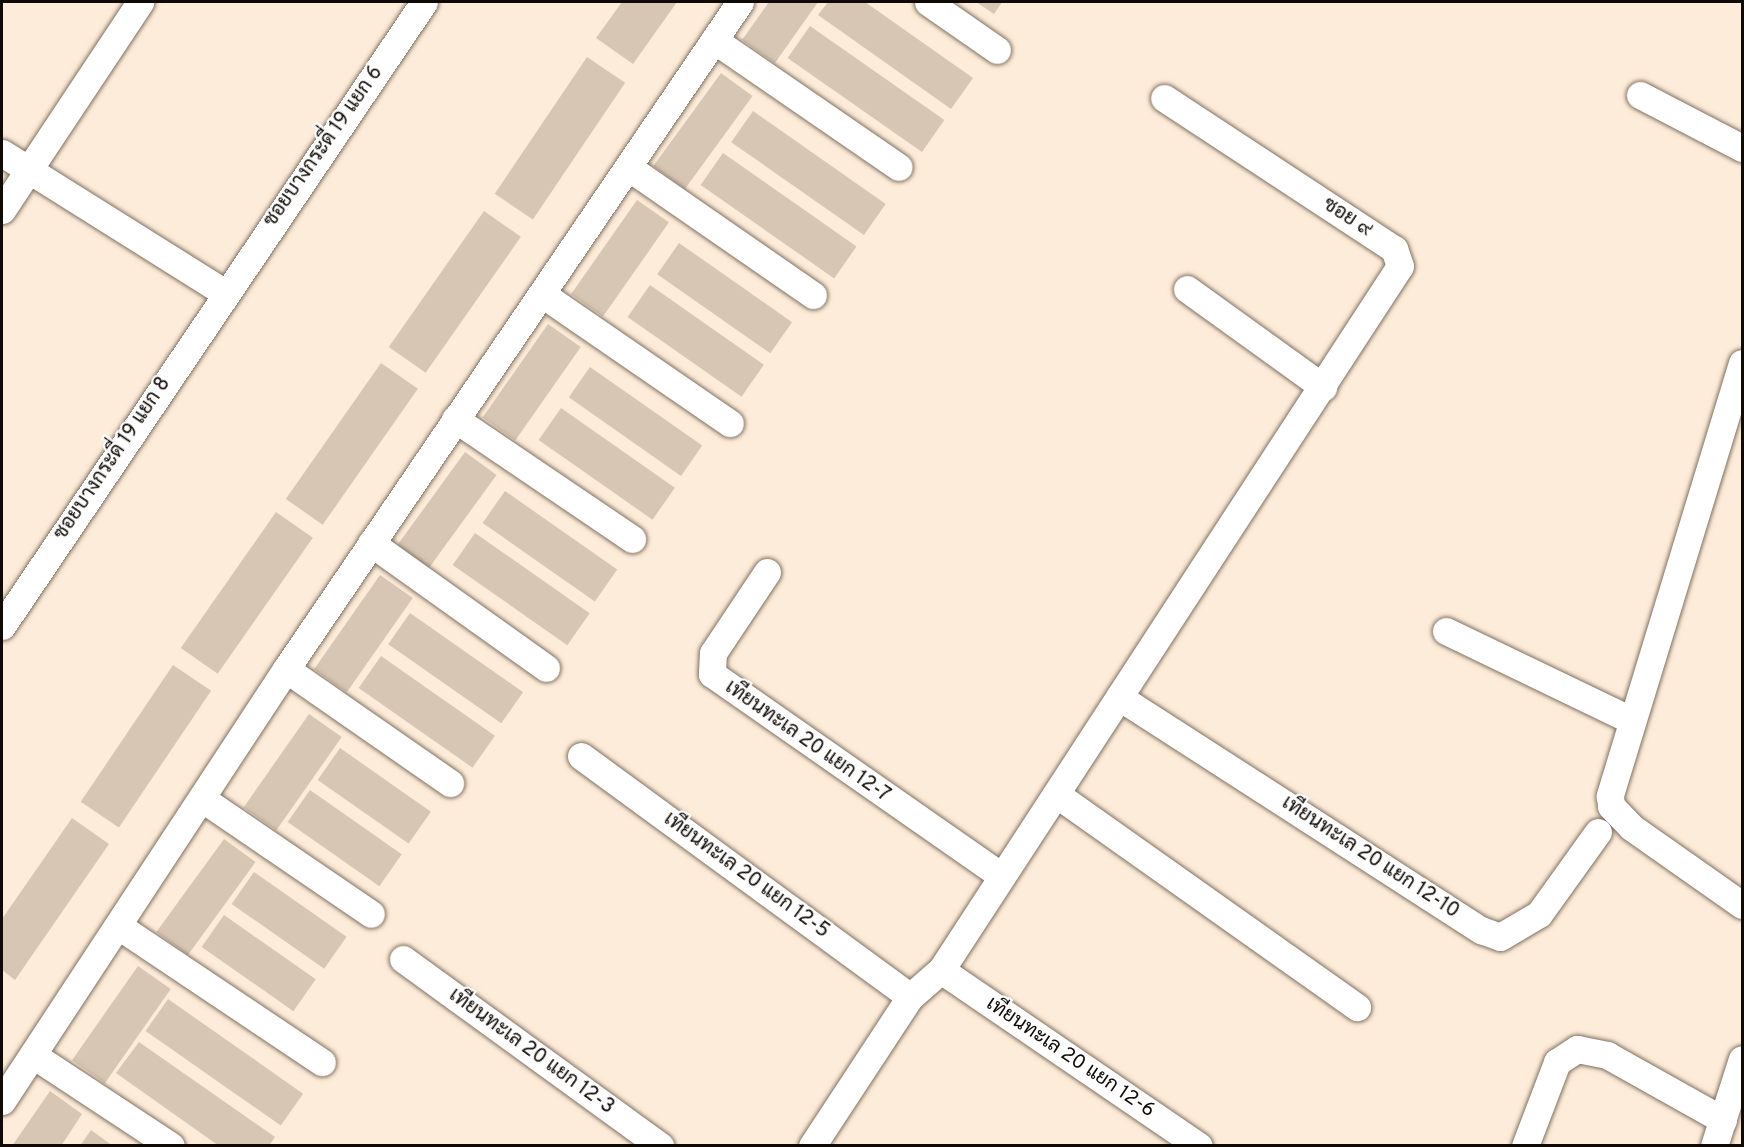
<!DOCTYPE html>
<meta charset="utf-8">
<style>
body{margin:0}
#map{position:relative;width:1744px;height:1147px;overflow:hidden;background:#fdecd9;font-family:Overpass,Sarabun,sans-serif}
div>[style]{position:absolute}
.building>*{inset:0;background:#d7c6b3;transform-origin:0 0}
.roads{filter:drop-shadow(0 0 2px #807160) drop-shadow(0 0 2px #807160)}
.minor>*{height:27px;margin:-13.5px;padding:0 13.5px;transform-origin:13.5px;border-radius:13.5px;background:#fff}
span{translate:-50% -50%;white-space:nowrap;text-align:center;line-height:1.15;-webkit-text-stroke:4.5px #fff;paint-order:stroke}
.street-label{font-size:20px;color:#0f0a05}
.frame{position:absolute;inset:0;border:3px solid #0f0a05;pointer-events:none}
</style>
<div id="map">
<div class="building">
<i style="clip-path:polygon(622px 2px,677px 2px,633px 64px,596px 38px)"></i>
<i style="clip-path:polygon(769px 2px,818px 2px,775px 63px,742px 40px)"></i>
<i style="clip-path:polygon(828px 2px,865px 2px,973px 78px,951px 109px,818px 15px)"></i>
<i style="clip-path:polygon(976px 2px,1002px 2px,994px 14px)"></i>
<i style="left:810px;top:26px;width:164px;height:39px;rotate:35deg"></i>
<i style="left:587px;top:57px;width:46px;height:165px;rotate:34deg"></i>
<i style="left:721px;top:73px;width:39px;height:115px;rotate:36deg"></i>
<i style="left:753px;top:111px;width:162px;height:38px;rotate:35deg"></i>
<i style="left:723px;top:153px;width:163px;height:39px;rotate:35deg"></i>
<i style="left:637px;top:200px;width:39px;height:115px;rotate:35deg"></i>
<i style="left:484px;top:211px;width:45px;height:166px;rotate:35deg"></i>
<i style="left:679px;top:243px;width:138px;height:38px;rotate:35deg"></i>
<i style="left:650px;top:285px;width:139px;height:39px;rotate:35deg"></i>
<i style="left:548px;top:324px;width:40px;height:114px;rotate:35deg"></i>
<i style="left:381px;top:363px;width:45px;height:166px;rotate:35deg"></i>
<i style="left:590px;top:367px;width:137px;height:37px;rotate:35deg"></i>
<i style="left:561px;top:408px;width:139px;height:39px;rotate:35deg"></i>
<i style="left:465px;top:452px;width:39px;height:115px;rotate:36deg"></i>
<i style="left:505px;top:491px;width:137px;height:39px;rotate:35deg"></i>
<i style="left:276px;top:512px;width:45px;height:166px;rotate:35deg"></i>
<i style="left:475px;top:533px;width:140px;height:39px;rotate:35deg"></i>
<i style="left:380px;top:575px;width:40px;height:115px;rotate:35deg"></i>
<i style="left:410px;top:613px;width:138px;height:38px;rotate:35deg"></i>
<i style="left:381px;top:656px;width:139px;height:39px;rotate:35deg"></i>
<i style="left:173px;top:665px;width:46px;height:165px;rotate:34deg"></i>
<i style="left:309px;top:714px;width:40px;height:114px;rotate:35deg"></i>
<i style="left:340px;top:748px;width:111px;height:39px;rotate:35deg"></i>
<i style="left:310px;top:790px;width:112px;height:39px;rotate:35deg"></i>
<i style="clip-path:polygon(72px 818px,109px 844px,15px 980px,2px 970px,2px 919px)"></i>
<i style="left:224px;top:839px;width:39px;height:115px;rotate:36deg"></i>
<i style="left:254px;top:872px;width:113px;height:39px;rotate:35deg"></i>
<i style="left:224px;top:915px;width:112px;height:39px;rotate:35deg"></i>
<i style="left:138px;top:966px;width:40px;height:115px;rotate:35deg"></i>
<i style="left:168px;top:999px;width:165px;height:39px;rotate:35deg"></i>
<i style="clip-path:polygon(139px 1042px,275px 1137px,269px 1146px,219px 1146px,116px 1073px)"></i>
<i style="clip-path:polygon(50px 1091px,82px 1114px,61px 1146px,12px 1146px)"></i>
<i style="clip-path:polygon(91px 1130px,113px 1146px,80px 1146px)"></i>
</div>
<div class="roads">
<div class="minor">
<i style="left:928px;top:2px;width:84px;rotate:34.8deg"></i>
<i style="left:714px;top:40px;width:224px;rotate:34.5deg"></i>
<i style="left:1640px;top:95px;width:115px;rotate:27.5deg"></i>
<i style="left:2px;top:153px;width:262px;rotate:32.1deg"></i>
<i style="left:628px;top:167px;width:225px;rotate:34.7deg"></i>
<i style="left:2px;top:210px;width:250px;rotate:-56.4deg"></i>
<i style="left:1187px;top:289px;width:168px;rotate:35.8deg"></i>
<i style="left:542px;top:294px;width:228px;rotate:34.5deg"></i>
<i style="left:1742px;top:363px;width:453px;rotate:107deg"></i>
<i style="left:1610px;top:796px;width:10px;rotate:84deg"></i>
<i style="left:1611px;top:806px;width:29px;rotate:46deg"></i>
<i style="left:1631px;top:827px;width:136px;rotate:35.1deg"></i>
<i style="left:455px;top:419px;width:214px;rotate:34.1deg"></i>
<i style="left:371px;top:543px;width:215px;rotate:35.5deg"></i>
<i style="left:767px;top:572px;width:97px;rotate:123.7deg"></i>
<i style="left:713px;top:653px;width:21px;rotate:93deg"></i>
<i style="left:712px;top:674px;width:353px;rotate:34.9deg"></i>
<i style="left:2px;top:626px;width:753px;rotate:-55.93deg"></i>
<i style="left:1446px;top:631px;width:205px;rotate:25.7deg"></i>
<i style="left:286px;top:669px;width:200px;rotate:34.8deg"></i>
<i style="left:1119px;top:697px;width:431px;rotate:32.8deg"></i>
<i style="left:1481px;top:930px;width:20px;rotate:20deg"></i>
<i style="left:1500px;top:937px;width:45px;rotate:-30.5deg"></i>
<i style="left:1539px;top:914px;width:101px;rotate:-54.3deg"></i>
<i style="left:581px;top:756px;width:408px;rotate:36.2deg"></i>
<i style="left:1056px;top:794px;width:369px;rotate:35.3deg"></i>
<i style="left:204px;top:800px;width:202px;rotate:34.3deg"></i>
<i style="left:120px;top:927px;width:243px;rotate:33.8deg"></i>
<i style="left:403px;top:959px;width:318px;rotate:36deg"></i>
<i style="left:941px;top:970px;width:312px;rotate:34.3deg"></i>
<i style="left:33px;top:1055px;width:165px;rotate:33.4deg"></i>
<i style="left:2px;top:1101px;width:517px;rotate:-56.68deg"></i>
<i style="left:286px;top:669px;width:807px;rotate:-55.76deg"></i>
<i style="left:812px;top:1146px;width:178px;rotate:-56.7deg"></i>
<i style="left:910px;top:997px;width:41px;rotate:-41.1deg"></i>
<i style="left:941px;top:970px;width:840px;rotate:-56.9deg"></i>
<i style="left:1400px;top:266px;width:18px;rotate:-109deg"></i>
<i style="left:1394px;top:249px;width:275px;rotate:-146.7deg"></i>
<i style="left:1525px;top:1146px;width:90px;rotate:-69.1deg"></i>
<i style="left:1557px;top:1062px;width:24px;rotate:-33deg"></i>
<i style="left:1577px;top:1049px;width:31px;rotate:11deg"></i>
<i style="left:1607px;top:1055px;width:133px;rotate:29.3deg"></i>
<i style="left:1714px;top:1146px;width:91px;rotate:-72.2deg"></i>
</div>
</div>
<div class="street-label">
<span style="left:324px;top:147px;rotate:-55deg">ซอยบางกระดี่ 19 แยก 6</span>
<span style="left:1347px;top:218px;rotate:33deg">ซอย ๙</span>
<span style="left:113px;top:459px;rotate:-56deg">ซอยบางกระดี่ 19 แยก 8</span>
<span style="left:807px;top:742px;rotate:35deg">เทียนทะเล 20 แยก 12-7</span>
<span style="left:1370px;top:858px;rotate:33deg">เทียนทะเล 20 แยก 12-10</span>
<span style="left:746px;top:876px;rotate:36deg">เทียนทะเล 20 แยก 12-5</span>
<span style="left:531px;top:1052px;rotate:36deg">เทียนทะเล 20 แยก 12-3</span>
<span style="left:1070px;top:1058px;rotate:34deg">เทียนทะเล 20 แยก 12-6</span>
</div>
<div class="frame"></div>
</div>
